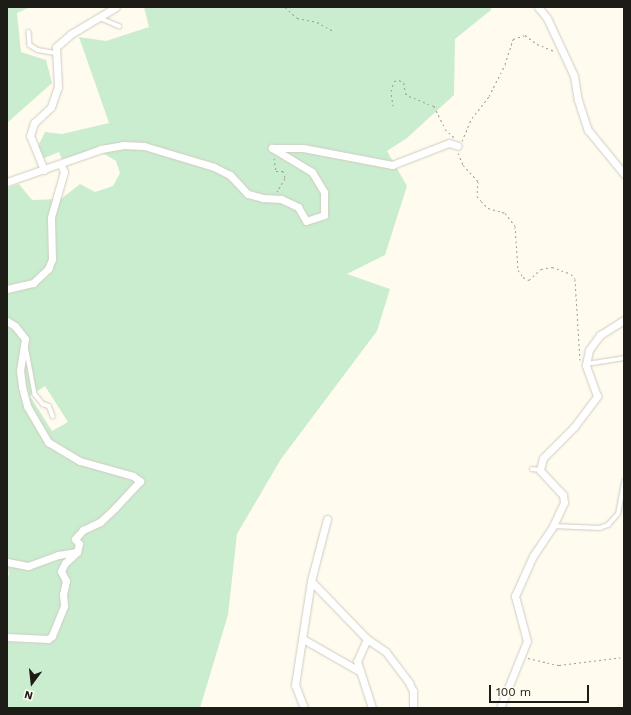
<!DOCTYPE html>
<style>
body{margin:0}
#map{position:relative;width:631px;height:715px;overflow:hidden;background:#fffbef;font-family:"Work Sans",sans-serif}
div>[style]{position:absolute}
.green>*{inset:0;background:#caedcf}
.path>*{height:1px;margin-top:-0.5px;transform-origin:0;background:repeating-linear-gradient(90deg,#a29f96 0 2px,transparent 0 5px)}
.roads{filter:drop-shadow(0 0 1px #d0ccc0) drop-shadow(0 0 1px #d0ccc0)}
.service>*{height:3.5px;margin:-1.75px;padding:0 1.75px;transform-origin:1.75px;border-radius:1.75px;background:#fff}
.minor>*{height:7px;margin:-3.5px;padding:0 3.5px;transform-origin:3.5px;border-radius:3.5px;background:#fff}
span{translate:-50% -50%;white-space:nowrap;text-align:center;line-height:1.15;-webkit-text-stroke:3px #fffbef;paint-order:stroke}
.frame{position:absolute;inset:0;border:8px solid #1d1c17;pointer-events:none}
.north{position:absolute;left:12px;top:663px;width:40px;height:40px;-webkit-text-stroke:3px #fffbef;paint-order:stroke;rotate:195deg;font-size:11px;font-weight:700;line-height:16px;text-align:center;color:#1d1c17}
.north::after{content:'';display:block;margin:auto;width:14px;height:18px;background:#1d1c17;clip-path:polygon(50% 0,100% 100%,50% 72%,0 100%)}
.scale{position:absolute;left:489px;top:685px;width:100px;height:18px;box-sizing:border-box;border:2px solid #1d1c17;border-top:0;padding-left:5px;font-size:12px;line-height:14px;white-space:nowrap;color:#1d1c17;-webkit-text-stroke:3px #fffbef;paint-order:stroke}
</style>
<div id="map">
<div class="green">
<i style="clip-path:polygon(7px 7px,30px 7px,17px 13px,21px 52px,46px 60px,52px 83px,7px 123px)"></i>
<i style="clip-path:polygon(evenodd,144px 7px,491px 7px,491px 10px,455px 39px,454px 95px,407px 138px,387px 151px,407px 186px,385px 255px,347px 274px,390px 289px,377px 331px,281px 459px,237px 534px,228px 615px,200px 708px,7px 708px,7px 576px,9px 575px,7px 562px,7px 188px,19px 184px,32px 200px,61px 199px,80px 184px,95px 192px,113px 186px,120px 173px,116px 161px,101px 152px,103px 144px,63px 162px,59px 152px,42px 159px,38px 146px,45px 132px,62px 134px,109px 123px,79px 37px,106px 41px,149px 27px,144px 7px,45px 386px,68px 422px,52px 431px,30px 396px,45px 386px)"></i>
</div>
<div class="path">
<i style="left:285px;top:7px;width:16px;rotate:43deg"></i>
<i style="left:297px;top:18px;width:20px;rotate:11deg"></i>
<i style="left:317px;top:22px;width:18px;rotate:29deg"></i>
<i style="left:393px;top:106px;width:15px;rotate:-98deg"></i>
<i style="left:391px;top:91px;width:10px;rotate:-73deg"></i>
<i style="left:394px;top:81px;width:5px;rotate:-11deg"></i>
<i style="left:399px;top:80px;width:6px;rotate:31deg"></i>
<i style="left:404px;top:83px;width:10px;rotate:84deg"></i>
<i style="left:405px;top:93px;width:5px;rotate:37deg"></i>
<i style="left:409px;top:96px;width:27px;rotate:22deg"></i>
<i style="left:434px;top:106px;width:25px;rotate:64deg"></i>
<i style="left:445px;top:129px;width:12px;rotate:42deg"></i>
<i style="left:462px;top:141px;width:25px;rotate:-67deg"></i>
<i style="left:472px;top:118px;width:28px;rotate:-52deg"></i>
<i style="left:489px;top:96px;width:36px;rotate:-63deg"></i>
<i style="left:505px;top:64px;width:26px;rotate:-72deg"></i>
<i style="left:513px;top:39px;width:13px;rotate:-18deg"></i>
<i style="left:525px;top:35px;width:15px;rotate:37deg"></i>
<i style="left:537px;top:44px;width:18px;rotate:22deg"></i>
<i style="left:458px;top:153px;width:13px;rotate:67deg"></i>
<i style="left:463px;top:165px;width:22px;rotate:47deg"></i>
<i style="left:478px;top:181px;width:15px;rotate:94deg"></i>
<i style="left:477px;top:196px;width:6px;rotate:51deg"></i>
<i style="left:481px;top:201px;width:10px;rotate:45deg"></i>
<i style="left:488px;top:208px;width:18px;rotate:16deg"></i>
<i style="left:505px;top:213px;width:16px;rotate:52deg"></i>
<i style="left:515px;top:226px;width:44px;rotate:86.1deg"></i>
<i style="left:518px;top:270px;width:9px;rotate:54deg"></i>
<i style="left:523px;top:277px;width:7px;rotate:27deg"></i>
<i style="left:529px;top:280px;width:16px;rotate:-43deg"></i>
<i style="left:541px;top:269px;width:11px;rotate:-10deg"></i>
<i style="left:552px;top:267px;width:20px;rotate:20deg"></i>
<i style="left:571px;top:274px;width:6px;rotate:51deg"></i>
<i style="left:575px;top:279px;width:81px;rotate:86.5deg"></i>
<i style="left:274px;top:158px;width:13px;rotate:81deg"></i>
<i style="left:276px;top:171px;width:7px"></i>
<i style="left:283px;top:171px;width:7px;rotate:74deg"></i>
<i style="left:285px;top:178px;width:16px;rotate:120deg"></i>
<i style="left:528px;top:658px;width:32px;rotate:13deg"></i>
<i style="left:559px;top:665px;width:65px;rotate:-7deg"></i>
</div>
<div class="roads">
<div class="service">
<i style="left:100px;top:18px;width:21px;rotate:23deg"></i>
<i style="left:29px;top:32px;width:13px;rotate:86deg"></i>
<i style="left:30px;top:45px;width:9px;rotate:32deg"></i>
<i style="left:38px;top:50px;width:17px;rotate:10deg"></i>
<i style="left:26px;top:346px;width:49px;rotate:79.4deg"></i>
<i style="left:35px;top:394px;width:13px;rotate:51deg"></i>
<i style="left:43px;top:404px;width:6px;rotate:18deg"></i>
<i style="left:49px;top:406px;width:11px;rotate:68deg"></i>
<i style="left:587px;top:364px;width:37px;rotate:-9deg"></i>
<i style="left:532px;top:469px;width:8px;rotate:7deg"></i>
<i style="left:553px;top:526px;width:47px;rotate:2.4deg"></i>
<i style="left:600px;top:528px;width:9px;rotate:-21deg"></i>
<i style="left:608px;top:525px;width:15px;rotate:-48deg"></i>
<i style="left:618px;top:514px;width:33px;rotate:-79deg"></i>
</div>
<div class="minor">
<i style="left:538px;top:7px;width:14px;rotate:51deg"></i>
<i style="left:547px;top:18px;width:64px;rotate:65deg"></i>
<i style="left:574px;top:76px;width:24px;rotate:81deg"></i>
<i style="left:578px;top:100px;width:32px;rotate:72deg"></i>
<i style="left:588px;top:130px;width:57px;rotate:50.7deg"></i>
<i style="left:44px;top:170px;width:37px;rotate:-112deg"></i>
<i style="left:30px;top:136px;width:14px;rotate:-73deg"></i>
<i style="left:34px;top:123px;width:23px;rotate:-43deg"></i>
<i style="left:51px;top:107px;width:21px;rotate:-71deg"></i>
<i style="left:58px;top:87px;width:40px;rotate:-92.9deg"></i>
<i style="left:56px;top:47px;width:20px;rotate:-41deg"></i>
<i style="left:71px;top:34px;width:52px;rotate:-31deg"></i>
<i style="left:7px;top:182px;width:100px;rotate:-19.3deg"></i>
<i style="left:101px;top:149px;width:22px;rotate:-10deg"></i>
<i style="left:123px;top:145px;width:21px;rotate:3deg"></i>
<i style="left:144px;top:146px;width:73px;rotate:16.7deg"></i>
<i style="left:214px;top:167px;width:18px;rotate:27deg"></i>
<i style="left:230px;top:175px;width:26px;rotate:47deg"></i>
<i style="left:248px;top:194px;width:16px;rotate:15deg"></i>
<i style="left:263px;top:198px;width:18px;rotate:3deg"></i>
<i style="left:281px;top:199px;width:19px;rotate:25deg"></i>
<i style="left:298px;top:207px;width:16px;rotate:60deg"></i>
<i style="left:306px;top:221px;width:19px;rotate:-18deg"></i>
<i style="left:324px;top:215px;width:23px;rotate:-90deg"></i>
<i style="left:324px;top:192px;width:23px;rotate:-121deg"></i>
<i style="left:312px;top:172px;width:47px;rotate:-149deg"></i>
<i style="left:272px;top:148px;width:31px"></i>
<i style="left:303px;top:148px;width:91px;rotate:10.8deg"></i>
<i style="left:392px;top:165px;width:61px;rotate:-21.1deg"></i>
<i style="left:449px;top:143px;width:9px;rotate:18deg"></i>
<i style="left:7px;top:289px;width:27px;rotate:-13deg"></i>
<i style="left:33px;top:283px;width:21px;rotate:-43deg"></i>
<i style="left:48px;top:269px;width:11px;rotate:-68deg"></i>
<i style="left:52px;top:259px;width:42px;rotate:-91.4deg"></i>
<i style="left:51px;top:217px;width:47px;rotate:-73.9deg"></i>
<i style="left:64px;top:172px;width:8px;rotate:-113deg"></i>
<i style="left:7px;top:321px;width:9px;rotate:32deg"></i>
<i style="left:15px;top:326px;width:16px;rotate:52deg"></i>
<i style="left:25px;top:339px;width:31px;rotate:99deg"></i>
<i style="left:20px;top:370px;width:17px;rotate:83deg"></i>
<i style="left:22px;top:387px;width:20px;rotate:75deg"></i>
<i style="left:27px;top:406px;width:42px;rotate:59.7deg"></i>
<i style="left:48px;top:442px;width:37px;rotate:31deg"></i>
<i style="left:80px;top:461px;width:55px;rotate:15.8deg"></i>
<i style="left:133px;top:476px;width:9px;rotate:36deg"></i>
<i style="left:140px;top:481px;width:37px;rotate:133deg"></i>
<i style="left:115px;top:508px;width:21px;rotate:137deg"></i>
<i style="left:100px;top:522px;width:19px;rotate:155deg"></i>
<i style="left:83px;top:530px;width:12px;rotate:132deg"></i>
<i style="left:75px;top:539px;width:6px;rotate:51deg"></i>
<i style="left:79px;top:544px;width:8px;rotate:104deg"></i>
<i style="left:77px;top:552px;width:16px;rotate:137deg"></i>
<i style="left:65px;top:563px;width:9px;rotate:117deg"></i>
<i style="left:61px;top:571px;width:11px;rotate:63deg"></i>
<i style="left:66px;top:581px;width:13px;rotate:103deg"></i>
<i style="left:63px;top:594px;width:12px;rotate:85deg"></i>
<i style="left:64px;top:606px;width:32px;rotate:112deg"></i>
<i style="left:52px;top:636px;width:5px;rotate:143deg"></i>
<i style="left:48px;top:639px;width:41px;rotate:-177.2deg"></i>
<i style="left:327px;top:519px;width:64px;rotate:104.5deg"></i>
<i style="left:311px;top:581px;width:81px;rotate:46deg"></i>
<i style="left:367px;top:639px;width:24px;rotate:114deg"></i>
<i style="left:357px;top:661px;width:49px;rotate:72.3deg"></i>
<i style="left:7px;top:562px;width:21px;rotate:11deg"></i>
<i style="left:28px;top:566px;width:32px;rotate:-20deg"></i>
<i style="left:58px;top:555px;width:19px;rotate:-9deg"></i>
<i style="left:303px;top:639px;width:64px;rotate:29.7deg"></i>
<i style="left:367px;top:639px;width:23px;rotate:34deg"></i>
<i style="left:386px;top:652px;width:39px;rotate:53deg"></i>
<i style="left:409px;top:683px;width:9px;rotate:63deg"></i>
<i style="left:413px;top:691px;width:17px;rotate:90deg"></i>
<i style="left:304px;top:708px;width:25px;rotate:-111deg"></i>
<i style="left:295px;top:685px;width:105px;rotate:-81.3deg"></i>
<i style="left:500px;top:708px;width:72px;rotate:-68.1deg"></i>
<i style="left:527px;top:641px;width:47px;rotate:-104.9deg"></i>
<i style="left:515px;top:596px;width:44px;rotate:-65.8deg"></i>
<i style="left:533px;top:556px;width:36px;rotate:-56deg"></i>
<i style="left:553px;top:526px;width:26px;rotate:-65deg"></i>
<i style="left:564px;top:502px;width:7px;rotate:-98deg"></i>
<i style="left:563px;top:495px;width:34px;rotate:-133deg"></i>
<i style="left:540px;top:470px;width:12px;rotate:-76deg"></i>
<i style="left:543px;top:458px;width:44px;rotate:-45deg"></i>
<i style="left:574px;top:427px;width:39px;rotate:-53deg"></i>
<i style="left:597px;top:396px;width:33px;rotate:-110deg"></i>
<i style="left:586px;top:365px;width:15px;rotate:-79deg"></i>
<i style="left:589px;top:350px;width:19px;rotate:-54deg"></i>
<i style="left:600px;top:335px;width:28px;rotate:-32deg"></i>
</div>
</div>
<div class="frame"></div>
<div class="north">N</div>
<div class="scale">100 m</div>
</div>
